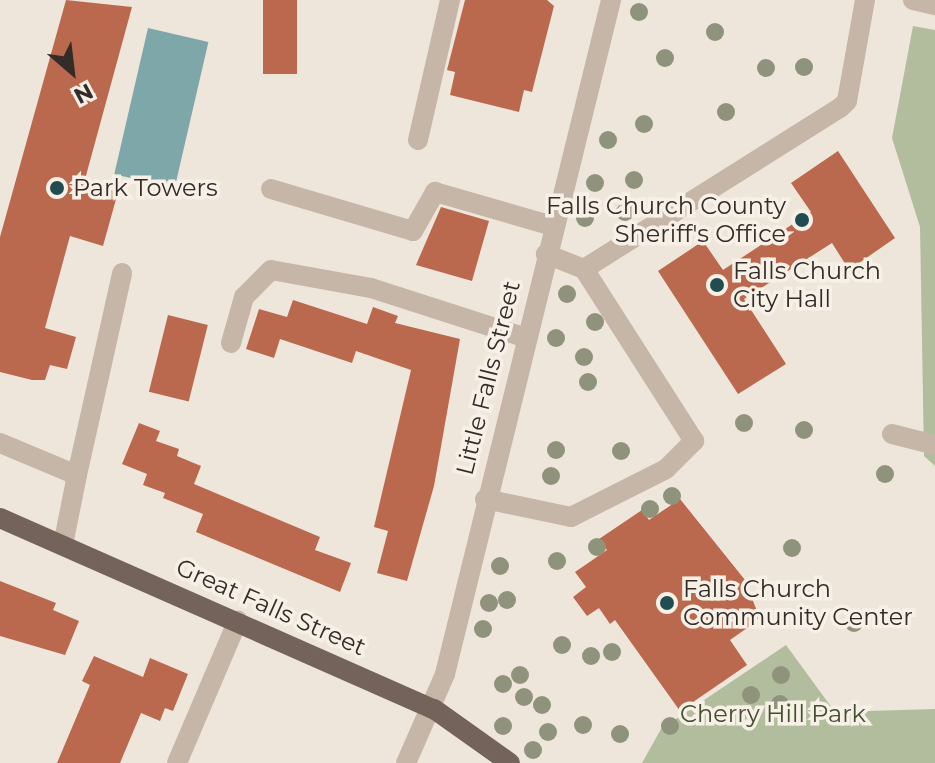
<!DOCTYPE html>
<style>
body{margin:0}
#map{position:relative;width:935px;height:763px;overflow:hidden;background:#efe6db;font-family:Montserrat,sans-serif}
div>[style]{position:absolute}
.green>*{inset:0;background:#b2bd9d}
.water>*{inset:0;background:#7da7a9;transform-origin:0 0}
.building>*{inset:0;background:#ba694e;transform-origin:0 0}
.minor>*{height:20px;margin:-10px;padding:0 10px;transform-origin:10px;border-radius:10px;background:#c6b6a8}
.major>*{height:20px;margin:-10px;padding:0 10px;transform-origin:10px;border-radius:10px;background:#74635a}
.trees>*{width:18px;height:18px;margin:-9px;border-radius:50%;background:#90937c}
.dots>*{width:22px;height:22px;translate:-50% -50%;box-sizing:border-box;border:4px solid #f7f0e7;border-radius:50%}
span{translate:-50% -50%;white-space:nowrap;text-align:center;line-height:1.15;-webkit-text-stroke:7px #f7f0e7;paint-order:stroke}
.poi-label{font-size:24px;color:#342c28}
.left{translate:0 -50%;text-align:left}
.right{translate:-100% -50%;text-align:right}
.street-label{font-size:24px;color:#342c28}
.park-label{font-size:24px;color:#434f2e}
.north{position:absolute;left:32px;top:32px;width:80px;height:80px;-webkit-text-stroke:6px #f7f0e7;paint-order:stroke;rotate:152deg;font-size:22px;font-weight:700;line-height:32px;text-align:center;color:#342c28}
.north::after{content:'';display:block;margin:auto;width:28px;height:36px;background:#342c28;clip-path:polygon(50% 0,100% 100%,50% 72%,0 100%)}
</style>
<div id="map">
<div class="green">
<i style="clip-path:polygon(913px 26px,935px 30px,935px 466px,924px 456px,920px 227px,892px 138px)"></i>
<i style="clip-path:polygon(786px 645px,835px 712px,935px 709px,935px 763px,642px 763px,661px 729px)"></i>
</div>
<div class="water">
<i style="left:148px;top:28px;width:62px;height:150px;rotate:13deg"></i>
</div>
<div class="building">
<i style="clip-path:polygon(66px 0,132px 7px,84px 183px,118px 192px,103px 246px,70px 236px,45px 328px,76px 337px,67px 369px,50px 365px,45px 380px,32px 380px,0 372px,0 237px)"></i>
<i style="left:263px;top:0;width:34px;height:74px"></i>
<i style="clip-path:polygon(465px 0,547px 0,554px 6px,532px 92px,524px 90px,519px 112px,450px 95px,455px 72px,447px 70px)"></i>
<i style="clip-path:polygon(838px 151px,895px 238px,849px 270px,832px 243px,744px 299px,786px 364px,738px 394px,658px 271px,703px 241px,723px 270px,811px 212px,791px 183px)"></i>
<i style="clip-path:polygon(441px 207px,489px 221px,472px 281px,416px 265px)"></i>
<i style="clip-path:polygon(293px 300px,367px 324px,373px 307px,398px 316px,395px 323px,460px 339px,434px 486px,407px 581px,377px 573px,388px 531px,374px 527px,411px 370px,356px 351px,352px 363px,280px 339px,274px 358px,246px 349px,259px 309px,287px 317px)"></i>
<i style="left:168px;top:315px;width:41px;height:79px;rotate:14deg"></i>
<i style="clip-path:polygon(139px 423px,160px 431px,156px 441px,179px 449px,177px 456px,201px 466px,194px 484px,320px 537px,315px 550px,351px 563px,340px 592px,196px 532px,203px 514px,163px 498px,165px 493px,143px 485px,147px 474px,122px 464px)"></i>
<i style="clip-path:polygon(680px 499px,745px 580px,760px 619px,730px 640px,747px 665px,680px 711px,615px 620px,610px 624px,599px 608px,587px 616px,573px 597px,586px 587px,575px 572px,607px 550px,599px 539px,642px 510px,649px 520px)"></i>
<i style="clip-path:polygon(0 581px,56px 603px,53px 610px,79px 621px,65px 655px,0 636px)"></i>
<i style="clip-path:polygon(94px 656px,143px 677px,150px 658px,188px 674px,173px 711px,165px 708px,160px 721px,141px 713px,120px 763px,57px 763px,90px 685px,82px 681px)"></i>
</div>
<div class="minor">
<i style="left:913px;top:0;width:23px;rotate:13deg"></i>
<i style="left:418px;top:140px;width:144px;rotate:-77.1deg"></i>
<i style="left:271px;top:189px;width:148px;rotate:16.5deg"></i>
<i style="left:413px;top:231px;width:45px;rotate:-60.6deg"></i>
<i style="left:435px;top:192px;width:123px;rotate:16.1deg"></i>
<i style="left:584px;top:269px;width:302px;rotate:-32.2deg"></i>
<i style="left:840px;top:108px;width:10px;rotate:-45deg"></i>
<i style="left:847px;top:101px;width:103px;rotate:-79.9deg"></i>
<i style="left:231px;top:343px;width:48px;rotate:-74.2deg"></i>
<i style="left:244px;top:297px;width:38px;rotate:-45deg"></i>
<i style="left:271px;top:270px;width:102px;rotate:10.2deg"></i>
<i style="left:371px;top:288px;width:161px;rotate:17.8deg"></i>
<i style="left:892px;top:434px;width:44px;rotate:14.3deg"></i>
<i style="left:0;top:443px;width:83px;rotate:22.6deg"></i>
<i style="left:77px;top:475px;width:71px;rotate:101.3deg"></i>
<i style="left:77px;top:475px;width:207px;rotate:-77.4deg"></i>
<i style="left:485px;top:499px;width:88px;rotate:11.8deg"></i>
<i style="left:571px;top:517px;width:106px;rotate:-26.8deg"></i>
<i style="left:666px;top:469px;width:40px;rotate:-45deg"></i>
<i style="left:694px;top:441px;width:204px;rotate:-122.6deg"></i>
<i style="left:584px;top:269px;width:41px;rotate:-158.5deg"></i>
<i style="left:177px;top:763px;width:155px;rotate:-66.9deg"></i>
<i style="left:406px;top:763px;width:97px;rotate:-66.3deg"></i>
<i style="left:445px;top:674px;width:694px;rotate:-76.16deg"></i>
</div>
<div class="major">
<i style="left:0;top:518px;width:474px;rotate:23.8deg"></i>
<i style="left:434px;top:709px;width:93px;rotate:35.4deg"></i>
</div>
<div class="trees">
<i style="left:639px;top:12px"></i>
<i style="left:715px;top:32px"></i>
<i style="left:665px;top:58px"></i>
<i style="left:804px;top:67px"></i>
<i style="left:766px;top:68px"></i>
<i style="left:726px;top:112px"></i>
<i style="left:644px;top:124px"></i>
<i style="left:608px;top:140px"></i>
<i style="left:634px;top:180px"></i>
<i style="left:595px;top:183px"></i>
<i style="left:625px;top:212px"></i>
<i style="left:585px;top:218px"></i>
<i style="left:567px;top:294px"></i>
<i style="left:595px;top:322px"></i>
<i style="left:556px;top:338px"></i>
<i style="left:584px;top:357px"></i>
<i style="left:588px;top:382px"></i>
<i style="left:744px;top:423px"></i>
<i style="left:804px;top:430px"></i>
<i style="left:556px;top:450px"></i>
<i style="left:621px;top:451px"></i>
<i style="left:885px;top:474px"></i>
<i style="left:551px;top:476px"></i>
<i style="left:672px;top:496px"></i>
<i style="left:650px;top:509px"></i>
<i style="left:597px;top:547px"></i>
<i style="left:792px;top:548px"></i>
<i style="left:557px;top:561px"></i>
<i style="left:500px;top:566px"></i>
<i style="left:507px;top:600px"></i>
<i style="left:489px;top:603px"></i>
<i style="left:854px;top:623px"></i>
<i style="left:483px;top:629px"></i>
<i style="left:562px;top:645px"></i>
<i style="left:612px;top:652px"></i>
<i style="left:591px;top:656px"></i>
<i style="left:520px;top:675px"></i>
<i style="left:781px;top:675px"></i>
<i style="left:503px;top:684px"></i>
<i style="left:751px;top:695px"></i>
<i style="left:524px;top:697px"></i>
<i style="left:780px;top:704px"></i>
<i style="left:542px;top:705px"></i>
<i style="left:583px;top:725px"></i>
<i style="left:503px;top:726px"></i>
<i style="left:670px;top:726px"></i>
<i style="left:548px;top:732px"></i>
<i style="left:620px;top:734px"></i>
<i style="left:533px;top:750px"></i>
</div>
<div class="dots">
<i style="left:57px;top:188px;background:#214d51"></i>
<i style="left:802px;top:220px;background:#214d51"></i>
<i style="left:717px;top:285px;background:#214d51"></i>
<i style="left:667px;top:603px;background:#214d51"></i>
</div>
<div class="poi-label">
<span class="left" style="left:73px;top:188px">Park Towers</span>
<span class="right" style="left:786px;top:220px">Falls Church County<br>Sheriff's Office</span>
<span class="left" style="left:733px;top:285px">Falls Church<br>City Hall</span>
<span class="left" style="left:683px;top:603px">Falls Church<br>Community Center</span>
</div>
<div class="street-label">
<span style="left:488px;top:378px;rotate:-76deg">Little Falls Street</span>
<span style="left:271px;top:607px;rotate:24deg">Great Falls Street</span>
</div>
<div class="park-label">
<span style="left:773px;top:714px">Cherry Hill Park</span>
</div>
<div class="north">N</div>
</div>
